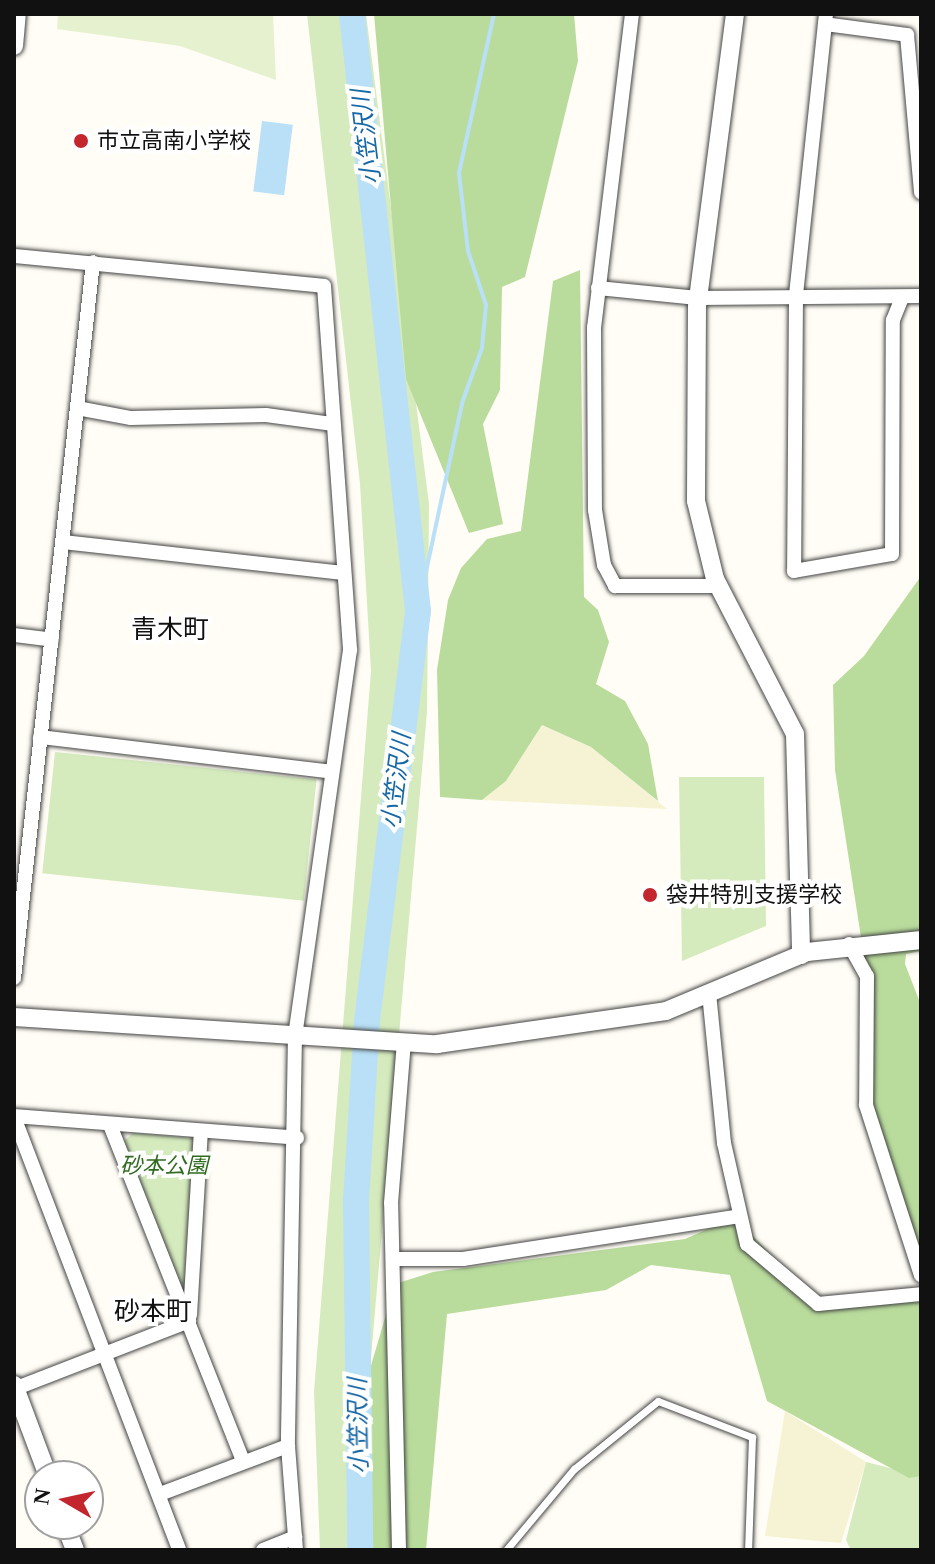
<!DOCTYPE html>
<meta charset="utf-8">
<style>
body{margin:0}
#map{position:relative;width:935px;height:1564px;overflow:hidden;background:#fffdf5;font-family:"Times New Roman","Noto Sans JP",serif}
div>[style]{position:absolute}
.farmland>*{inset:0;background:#f6f3d4}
.green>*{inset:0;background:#d5ebbd;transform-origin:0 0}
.forest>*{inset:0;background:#b9dc9c}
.pitch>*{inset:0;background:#e6f2cf}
.water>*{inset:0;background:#b9e0f7;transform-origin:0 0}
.stream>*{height:4px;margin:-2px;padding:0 2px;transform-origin:2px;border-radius:2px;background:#b9e0f7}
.river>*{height:26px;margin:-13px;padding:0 13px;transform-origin:13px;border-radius:13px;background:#b9e0f7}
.roads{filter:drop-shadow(0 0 2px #444) drop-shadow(0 0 2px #444)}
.service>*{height:7px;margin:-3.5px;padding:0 3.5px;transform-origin:3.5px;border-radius:3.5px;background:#fff}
.minor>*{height:14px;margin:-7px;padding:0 7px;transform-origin:7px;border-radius:7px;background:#fff}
.tertiary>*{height:18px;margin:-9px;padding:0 9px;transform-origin:9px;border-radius:9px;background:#fff}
.dots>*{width:22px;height:22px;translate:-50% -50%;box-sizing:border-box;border:4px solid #fff;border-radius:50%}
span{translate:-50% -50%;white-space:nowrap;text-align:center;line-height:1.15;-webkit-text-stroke:8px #fff;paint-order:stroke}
.poi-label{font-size:22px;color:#111}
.left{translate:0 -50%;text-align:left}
.park-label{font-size:22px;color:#2f6b1f;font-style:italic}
.water-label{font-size:24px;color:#1768a6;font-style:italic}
.quarter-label{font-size:26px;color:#111}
.frame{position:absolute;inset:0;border:16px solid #111;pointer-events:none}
.north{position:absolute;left:24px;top:1460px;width:80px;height:80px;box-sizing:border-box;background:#fff;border:2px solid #a0a0a0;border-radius:50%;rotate:279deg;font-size:22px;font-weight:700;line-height:32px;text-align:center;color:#111}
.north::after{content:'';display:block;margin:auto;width:28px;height:36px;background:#c4262e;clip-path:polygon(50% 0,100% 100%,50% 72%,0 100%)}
</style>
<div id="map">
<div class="farmland">
<i style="clip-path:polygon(542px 725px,591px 747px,667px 809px,482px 800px,506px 781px)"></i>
<i style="clip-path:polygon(785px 1411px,866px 1462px,841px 1543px,765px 1536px)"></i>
</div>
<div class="green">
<i style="clip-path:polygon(307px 14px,366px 14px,429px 504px,427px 712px,370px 1369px,373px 1550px,320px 1550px,314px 1392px,371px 671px,360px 484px)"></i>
<i style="left:55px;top:752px;width:263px;height:122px;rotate:6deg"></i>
<i style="clip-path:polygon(679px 777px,764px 777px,766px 926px,682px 961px)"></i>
<i style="clip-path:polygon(133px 1133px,194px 1138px,188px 1285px,180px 1284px,124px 1141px)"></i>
<i style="clip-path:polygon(866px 1462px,921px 1476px,921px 1550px,851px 1550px,846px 1540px)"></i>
</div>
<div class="forest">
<i style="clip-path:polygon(374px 14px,574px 14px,578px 61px,525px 277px,502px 287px,500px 390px,483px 424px,503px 524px,469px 533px,406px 379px)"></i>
<i style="clip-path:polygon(580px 270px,584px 597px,598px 610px,609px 642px,596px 684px,625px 701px,648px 744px,658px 801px,591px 747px,542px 725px,506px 781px,482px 800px,440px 797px,437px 670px,448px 600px,461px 568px,487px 539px,521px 531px,553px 281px)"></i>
<i style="clip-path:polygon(921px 576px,921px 951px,906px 954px,905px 964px,921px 1005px,921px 1277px,865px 1097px,867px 976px,835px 770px,833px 685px,864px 656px)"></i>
<i style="clip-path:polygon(735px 1217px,818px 1304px,921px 1294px,921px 1476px,909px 1478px,767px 1401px,730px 1275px,651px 1265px,606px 1290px,447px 1314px,426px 1550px,372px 1550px,370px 1369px,395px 1284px,433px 1272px,685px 1239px)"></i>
</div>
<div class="pitch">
<i style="clip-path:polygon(58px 14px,273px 14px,276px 80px,180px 46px,57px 29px)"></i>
</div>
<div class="water">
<i style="left:262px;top:121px;width:31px;height:71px;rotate:7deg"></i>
</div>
<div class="stream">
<i style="left:418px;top:609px;width:211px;rotate:-77.9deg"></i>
<i style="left:462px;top:403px;width:59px;rotate:-70deg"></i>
<i style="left:482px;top:348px;width:43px;rotate:-84.7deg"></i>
<i style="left:486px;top:305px;width:57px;rotate:-108.4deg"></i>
<i style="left:468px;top:251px;width:79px;rotate:-96.6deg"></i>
<i style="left:459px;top:173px;width:163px;rotate:-77.6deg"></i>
</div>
<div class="river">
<i style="left:352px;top:14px;width:601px;rotate:83.69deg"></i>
<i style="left:418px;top:611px;width:413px;rotate:97.1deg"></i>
<i style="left:367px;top:1021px;width:179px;rotate:93.5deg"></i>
<i style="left:356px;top:1200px;width:350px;rotate:89.3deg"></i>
</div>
<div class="roads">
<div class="service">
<i style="left:506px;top:1550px;width:106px;rotate:-50deg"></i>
<i style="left:574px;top:1469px;width:108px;rotate:-39deg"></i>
<i style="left:658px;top:1401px;width:101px;rotate:21deg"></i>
<i style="left:752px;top:1437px;width:113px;rotate:92deg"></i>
</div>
<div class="minor">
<i style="left:632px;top:14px;width:315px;rotate:96.9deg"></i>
<i style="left:594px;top:327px;width:183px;rotate:89.7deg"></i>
<i style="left:595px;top:510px;width:56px;rotate:80.7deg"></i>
<i style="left:604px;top:565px;width:24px;rotate:62deg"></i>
<i style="left:615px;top:586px;width:104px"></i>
<i style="left:826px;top:14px;width:285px;rotate:96.1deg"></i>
<i style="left:796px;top:297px;width:274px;rotate:90.4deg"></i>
<i style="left:794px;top:571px;width:99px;rotate:-9.8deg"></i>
<i style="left:892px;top:554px;width:234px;rotate:-89.8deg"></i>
<i style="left:893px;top:320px;width:24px;rotate:-68deg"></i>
<i style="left:825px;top:24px;width:83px;rotate:7.6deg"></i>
<i style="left:907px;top:35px;width:158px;rotate:84.9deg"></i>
<i style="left:14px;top:256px;width:311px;rotate:5.5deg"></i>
<i style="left:324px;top:286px;width:365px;rotate:85.9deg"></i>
<i style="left:350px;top:650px;width:389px;rotate:98.1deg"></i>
<i style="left:295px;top:1035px;width:411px;rotate:91deg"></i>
<i style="left:288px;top:1446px;width:104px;rotate:85.6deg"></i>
<i style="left:598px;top:288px;width:100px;rotate:5.7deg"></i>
<i style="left:698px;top:298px;width:223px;rotate:-0.5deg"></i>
<i style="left:77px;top:408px;width:55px;rotate:10.5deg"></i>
<i style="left:131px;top:418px;width:135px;rotate:-1.3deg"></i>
<i style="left:266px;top:415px;width:68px;rotate:7.7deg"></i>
<i style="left:63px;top:542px;width:282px;rotate:6.3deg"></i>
<i style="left:14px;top:635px;width:38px;rotate:7deg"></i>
<i style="left:40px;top:737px;width:294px;rotate:6.8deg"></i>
<i style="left:849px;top:944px;width:37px;rotate:61deg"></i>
<i style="left:867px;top:976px;width:129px;rotate:90.4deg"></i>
<i style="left:866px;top:1105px;width:179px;rotate:72.1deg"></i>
<i style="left:14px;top:978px;width:720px;rotate:-83.7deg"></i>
<i style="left:709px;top:993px;width:151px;rotate:84.3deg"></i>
<i style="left:724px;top:1143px;width:104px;rotate:77.2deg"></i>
<i style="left:747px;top:1244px;width:93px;rotate:40.2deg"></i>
<i style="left:818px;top:1304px;width:103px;rotate:-5.5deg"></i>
<i style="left:14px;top:1116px;width:284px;rotate:4.4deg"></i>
<i style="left:14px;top:1117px;width:463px;rotate:69.1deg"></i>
<i style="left:110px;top:1125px;width:359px;rotate:68.4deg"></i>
<i style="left:393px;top:1259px;width:70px"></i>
<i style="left:463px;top:1259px;width:275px;rotate:-8.8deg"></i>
<i style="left:190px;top:1315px;width:184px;rotate:-86.6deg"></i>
<i style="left:14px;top:1389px;width:188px;rotate:-21.2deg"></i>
<i style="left:160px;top:1494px;width:137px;rotate:-20.6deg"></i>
<i style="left:263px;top:1550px;width:35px;rotate:-22deg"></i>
<i style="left:399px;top:1550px;width:347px;rotate:-91.3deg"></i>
<i style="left:391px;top:1203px;width:162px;rotate:-85.4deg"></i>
</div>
<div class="tertiary">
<i style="left:735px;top:14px;width:294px;rotate:97.4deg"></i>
<i style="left:697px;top:306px;width:195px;rotate:90.3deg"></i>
<i style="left:696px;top:501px;width:80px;rotate:76.3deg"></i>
<i style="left:715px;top:579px;width:174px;rotate:62.7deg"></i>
<i style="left:795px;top:734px;width:221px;rotate:88.4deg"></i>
<i style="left:14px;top:46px;width:32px;rotate:-85deg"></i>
<i style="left:14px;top:1017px;width:424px;rotate:3.7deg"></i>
<i style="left:437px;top:1044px;width:231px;rotate:-8.2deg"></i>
<i style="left:666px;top:1011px;width:153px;rotate:-22.7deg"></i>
<i style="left:807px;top:952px;width:115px;rotate:-6deg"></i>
<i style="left:14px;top:1385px;width:97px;rotate:69.5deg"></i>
<i style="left:65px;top:1524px;width:28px;rotate:69deg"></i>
</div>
</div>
<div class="dots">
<i style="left:81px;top:141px;background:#c4262e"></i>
<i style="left:650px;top:895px;background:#c4262e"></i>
</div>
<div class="poi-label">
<span class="left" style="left:97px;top:141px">市立高南小学校</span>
<span class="left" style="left:666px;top:895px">袋井特別支援学校</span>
</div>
<div class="park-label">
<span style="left:164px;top:1166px">砂本公園</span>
</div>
<div class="water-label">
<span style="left:367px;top:137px;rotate:-97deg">小笠沢川</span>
<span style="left:397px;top:781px;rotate:-83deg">小笠沢川</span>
<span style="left:359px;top:1426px;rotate:-91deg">小笠沢川</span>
</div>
<div class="quarter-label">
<span style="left:170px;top:630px">青木町</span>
<span style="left:153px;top:1312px">砂本町</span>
</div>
<div class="frame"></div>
<div class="north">N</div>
</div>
